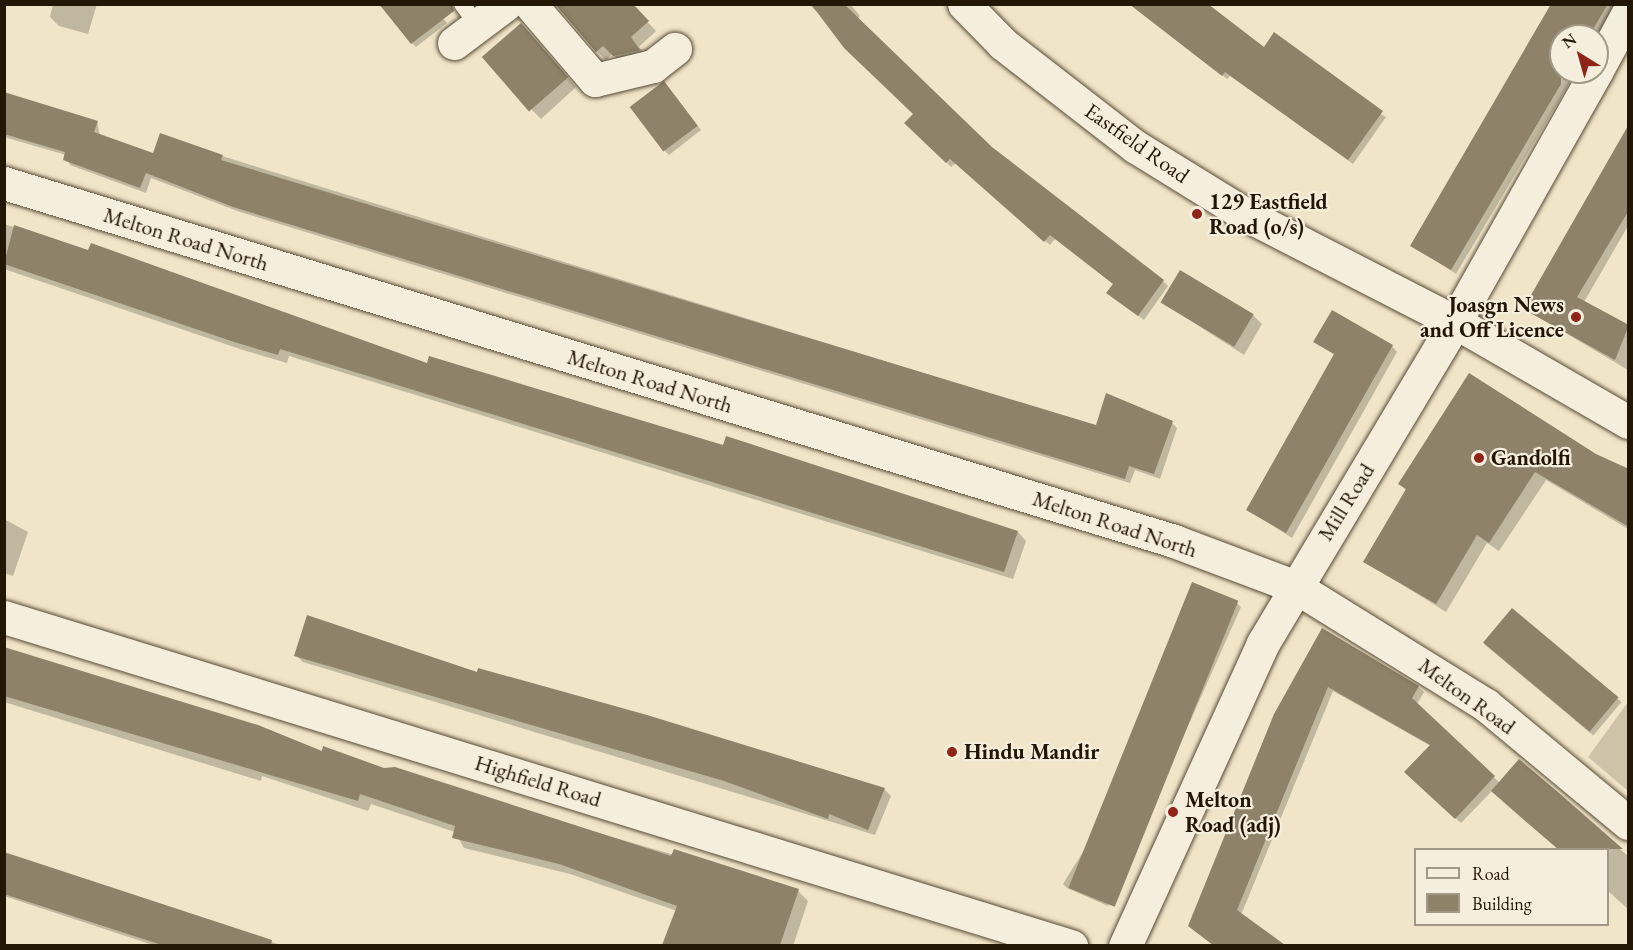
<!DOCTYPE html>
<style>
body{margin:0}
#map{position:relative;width:1633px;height:950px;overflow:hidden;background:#f1e5c9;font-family:"EB Garamond",serif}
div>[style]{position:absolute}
.green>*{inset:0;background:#cec2a8}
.shadow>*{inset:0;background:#0003;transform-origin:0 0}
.building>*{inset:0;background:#8e826a;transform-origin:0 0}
.roads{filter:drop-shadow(0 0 2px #564a35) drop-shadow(0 0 2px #564a35)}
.lane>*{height:16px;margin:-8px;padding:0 8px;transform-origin:8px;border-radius:8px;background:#f6eedc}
.street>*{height:33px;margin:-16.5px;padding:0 16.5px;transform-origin:16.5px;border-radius:16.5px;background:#f6eedc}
.secondary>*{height:33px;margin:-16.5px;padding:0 16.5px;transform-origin:16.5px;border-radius:16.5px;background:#f6eedc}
.dots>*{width:16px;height:16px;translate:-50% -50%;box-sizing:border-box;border:3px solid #f6eedc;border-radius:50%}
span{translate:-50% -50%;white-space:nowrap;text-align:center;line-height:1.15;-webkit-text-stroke:4.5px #f6eedc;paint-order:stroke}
.street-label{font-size:22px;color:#221604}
.poi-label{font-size:22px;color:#221604;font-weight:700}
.left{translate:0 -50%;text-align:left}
.right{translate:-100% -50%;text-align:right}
.frame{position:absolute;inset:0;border:6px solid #221604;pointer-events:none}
.legend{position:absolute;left:1414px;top:848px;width:195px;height:78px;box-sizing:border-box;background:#f6eedc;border:2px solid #a19886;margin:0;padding:8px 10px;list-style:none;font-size:18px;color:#221604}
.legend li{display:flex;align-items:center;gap:12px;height:30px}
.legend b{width:30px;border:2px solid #a19886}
.north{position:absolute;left:1549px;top:24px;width:60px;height:60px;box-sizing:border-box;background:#f6eedc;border:2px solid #a19886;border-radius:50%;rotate:323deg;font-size:16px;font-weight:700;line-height:24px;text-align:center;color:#221604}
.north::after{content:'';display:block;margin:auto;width:21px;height:27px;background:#8f2418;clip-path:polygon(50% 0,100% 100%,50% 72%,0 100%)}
</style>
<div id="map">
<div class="green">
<i style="clip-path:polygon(1628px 702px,1628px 791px,1588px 757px)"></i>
</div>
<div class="shadow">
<i style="clip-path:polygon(53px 4px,97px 4px,88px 34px,59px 26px,50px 17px)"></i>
<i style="clip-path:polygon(432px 4px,447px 23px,416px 47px,412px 43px)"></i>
<i style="clip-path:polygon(631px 4px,656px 31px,639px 47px,648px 59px,623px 65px,612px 54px,606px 60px,597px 51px)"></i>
<i style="clip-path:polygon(809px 4px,850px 4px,860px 16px,857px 19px,991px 148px,1163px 281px,1168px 286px,1144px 320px,1108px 293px,1114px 284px,1055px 239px,1050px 245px,956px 163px,951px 167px,906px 123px,915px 114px)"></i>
<i style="clip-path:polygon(1137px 4px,1264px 49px,1386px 117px,1353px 164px,1230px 76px,1227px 79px)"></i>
<i style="clip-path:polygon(1555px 4px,1616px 4px,1597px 36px,1561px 36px,1561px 72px,1576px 72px,1456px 274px,1412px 245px)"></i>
<i style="clip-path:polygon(540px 45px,576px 87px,541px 119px,532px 110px)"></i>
<i style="clip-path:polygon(668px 87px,701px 130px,669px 155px,665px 151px)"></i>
<i style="clip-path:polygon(4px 109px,97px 122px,100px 136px,154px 155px,222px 156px,1097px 427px,1172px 423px,1177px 428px,1160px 479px,1135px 470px,1130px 483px,240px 212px,151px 178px,146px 193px,70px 165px,66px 155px,4px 137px)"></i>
<i style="clip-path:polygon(1628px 128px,1628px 226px,1584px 302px,1628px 327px,1628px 370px,1525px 309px)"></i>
<i style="clip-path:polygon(4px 224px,428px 365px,724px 447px,727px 438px,1018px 532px,1026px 541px,1013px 579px,289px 356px,287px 363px,243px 350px,4px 269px)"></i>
<i style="clip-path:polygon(1163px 303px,1253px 315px,1262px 324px,1244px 355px)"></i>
<i style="clip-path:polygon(1315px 342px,1392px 346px,1397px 352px,1292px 538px,1248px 510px,1335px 355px)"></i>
<i style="clip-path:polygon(1595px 456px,1628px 474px,1628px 529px,1546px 480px,1499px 551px,1487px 543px,1446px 612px,1365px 561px,1406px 490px,1399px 483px)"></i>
<i style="clip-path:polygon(4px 519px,28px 532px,13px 576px,4px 573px)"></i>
<i style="clip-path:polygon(1237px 603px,1241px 607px,1108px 906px,1067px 888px,1063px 884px)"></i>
<i style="left:1512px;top:610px;width:143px;height:44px;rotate:40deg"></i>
<i style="clip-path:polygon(1323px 630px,1418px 687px,1424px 692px,1417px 704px,1500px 783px,1519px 761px,1628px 856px,1628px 909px,1608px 891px,1608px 850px,1559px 850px,1492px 791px,1461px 823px,1411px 778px,1431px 746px,1333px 691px,1241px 915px,1281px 946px,1214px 946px,1195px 931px)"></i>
<i style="clip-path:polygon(4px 648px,323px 753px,798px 891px,808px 901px,793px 946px,664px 946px,677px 911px,570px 874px,464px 848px,455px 832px,371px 804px,368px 811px,262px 776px,261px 781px,4px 702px)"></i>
<i style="clip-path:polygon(296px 655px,478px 674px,884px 789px,891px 796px,875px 835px,303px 662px)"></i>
<i style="clip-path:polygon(4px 854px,284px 946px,156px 946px,4px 896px)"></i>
</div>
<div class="building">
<i style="clip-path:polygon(379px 4px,452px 4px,454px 11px,411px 44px)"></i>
<i style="clip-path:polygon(555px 4px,633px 4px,649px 21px,631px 37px,640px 50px,613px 56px,603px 46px,596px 52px)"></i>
<i style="clip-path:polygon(811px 4px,844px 4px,992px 147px,1164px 280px,1138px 316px,1106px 293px,1113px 284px,1050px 235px,1044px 242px,950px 159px,946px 163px,904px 123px,913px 114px,844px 48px)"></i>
<i style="clip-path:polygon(1129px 4px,1208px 4px,1264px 47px,1274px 32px,1383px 111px,1348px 160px,1225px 72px,1222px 76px)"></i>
<i style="clip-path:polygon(1551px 4px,1608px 4px,1589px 36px,1561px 36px,1561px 84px,1451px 270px,1410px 246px)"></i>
<i style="left:521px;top:23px;width:72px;height:52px;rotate:49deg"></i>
<i style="left:664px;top:81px;width:56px;height:43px;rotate:53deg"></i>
<i style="clip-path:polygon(4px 92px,98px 121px,94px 132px,153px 153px,160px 133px,223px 155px,221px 160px,1096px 425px,1106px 393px,1173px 421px,1154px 474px,1129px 466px,1125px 479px,233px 207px,146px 173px,140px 188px,63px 160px,65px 152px,4px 134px)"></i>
<i style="clip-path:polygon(1629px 124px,1629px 210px,1577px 297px,1629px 325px,1615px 360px,1523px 309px)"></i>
<i style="clip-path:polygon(14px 225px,88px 250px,91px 243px,427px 363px,429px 356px,723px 445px,726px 436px,1018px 531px,1004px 572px,280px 349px,278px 355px,234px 342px,4px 264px)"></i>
<i style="left:1180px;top:270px;width:86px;height:38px;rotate:31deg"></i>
<i style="clip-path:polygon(1332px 310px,1393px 345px,1286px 533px,1246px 510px,1334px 354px,1313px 342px)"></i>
<i style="clip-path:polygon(1469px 373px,1596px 454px,1629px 469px,1629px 527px,1535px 472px,1489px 543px,1477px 535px,1436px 604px,1363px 562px,1406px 489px,1398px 484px)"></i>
<i style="left:1192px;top:582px;width:50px;height:330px;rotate:22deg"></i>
<i style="left:1512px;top:608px;width:139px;height:45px;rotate:40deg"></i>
<i style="clip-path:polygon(307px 615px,477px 672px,478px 668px,647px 715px,885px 788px,868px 830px,829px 814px,828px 819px,724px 781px,294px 656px)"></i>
<i style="clip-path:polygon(1322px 628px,1419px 686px,1412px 698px,1495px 776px,1455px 819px,1404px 772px,1430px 745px,1328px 687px,1237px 910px,1285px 945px,1213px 945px,1188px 926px,1274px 714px)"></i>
<i style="clip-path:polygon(4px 647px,258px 725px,322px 751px,323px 746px,384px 768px,395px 767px,671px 856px,674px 849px,799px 889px,780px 945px,662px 945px,677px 906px,559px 864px,452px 838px,455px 826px,360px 794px,358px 801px,4px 696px)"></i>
<i style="clip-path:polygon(1519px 759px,1559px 793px,1623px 849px,1558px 849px,1531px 826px,1491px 791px)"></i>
<i style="clip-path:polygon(4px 852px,272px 940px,271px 945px,162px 945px,4px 894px)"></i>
</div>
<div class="roads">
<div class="lane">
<i style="left:462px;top:4px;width:27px;rotate:54deg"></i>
</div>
<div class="street">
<i style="left:530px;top:4px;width:100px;rotate:49.5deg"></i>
<i style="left:595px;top:80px;width:60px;rotate:-13.6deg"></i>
<i style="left:653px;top:66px;width:28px;rotate:-38deg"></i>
<i style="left:454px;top:43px;width:65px;rotate:-36.9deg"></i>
<i style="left:4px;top:183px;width:1224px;rotate:17.01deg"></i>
<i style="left:1174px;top:541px;width:128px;rotate:20.6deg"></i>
<i style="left:1294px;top:586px;width:226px;rotate:31.8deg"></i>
<i style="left:1486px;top:705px;width:185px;rotate:39.7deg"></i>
<i style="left:4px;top:617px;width:1117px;rotate:17.14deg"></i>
</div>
<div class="secondary">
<i style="left:964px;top:4px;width:56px;rotate:45.7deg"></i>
<i style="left:1003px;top:44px;width:168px;rotate:37.8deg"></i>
<i style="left:1136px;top:147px;width:126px;rotate:31.7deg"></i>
<i style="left:1243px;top:213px;width:238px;rotate:27.2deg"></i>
<i style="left:1455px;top:322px;width:200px;rotate:30deg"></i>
<i style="left:1597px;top:70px;width:65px;rotate:-61.5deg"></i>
<i style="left:1125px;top:946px;width:333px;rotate:-65.5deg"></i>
<i style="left:1263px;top:643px;width:374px;rotate:-59.1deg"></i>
<i style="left:1455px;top:322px;width:287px;rotate:-60.6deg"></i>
</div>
</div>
<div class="dots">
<i style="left:1197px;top:214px;background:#8f2418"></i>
<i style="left:1576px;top:317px;background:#8f2418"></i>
<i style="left:1479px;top:458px;background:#8f2418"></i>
<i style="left:952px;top:752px;background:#8f2418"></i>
<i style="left:1173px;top:812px;background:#8f2418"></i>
</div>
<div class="street-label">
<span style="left:1137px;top:143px;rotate:35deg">Eastfield Road</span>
<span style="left:186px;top:239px;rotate:17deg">Melton Road North</span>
<span style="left:650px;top:381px;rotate:17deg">Melton Road North</span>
<span style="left:1346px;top:502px;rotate:-58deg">Mill Road</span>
<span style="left:1115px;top:524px;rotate:18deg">Melton Road North</span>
<span style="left:1467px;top:696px;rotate:36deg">Melton Road</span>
<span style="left:538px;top:781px;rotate:17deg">Highfield Road</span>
</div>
<div class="poi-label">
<span class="left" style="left:1209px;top:214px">129 Eastfield<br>Road (o/s)</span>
<span class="right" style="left:1564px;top:317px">Joasgn News<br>and Off Licence</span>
<span class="left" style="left:1491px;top:458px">Gandolfi</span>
<span class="left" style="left:964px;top:752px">Hindu Mandir</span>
<span class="left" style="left:1185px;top:812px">Melton<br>Road (adj)</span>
</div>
<div class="frame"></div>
<ul class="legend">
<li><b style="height:8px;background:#f6eedc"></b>Road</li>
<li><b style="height:16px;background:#8e826a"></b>Building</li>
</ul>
<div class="north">N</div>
</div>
